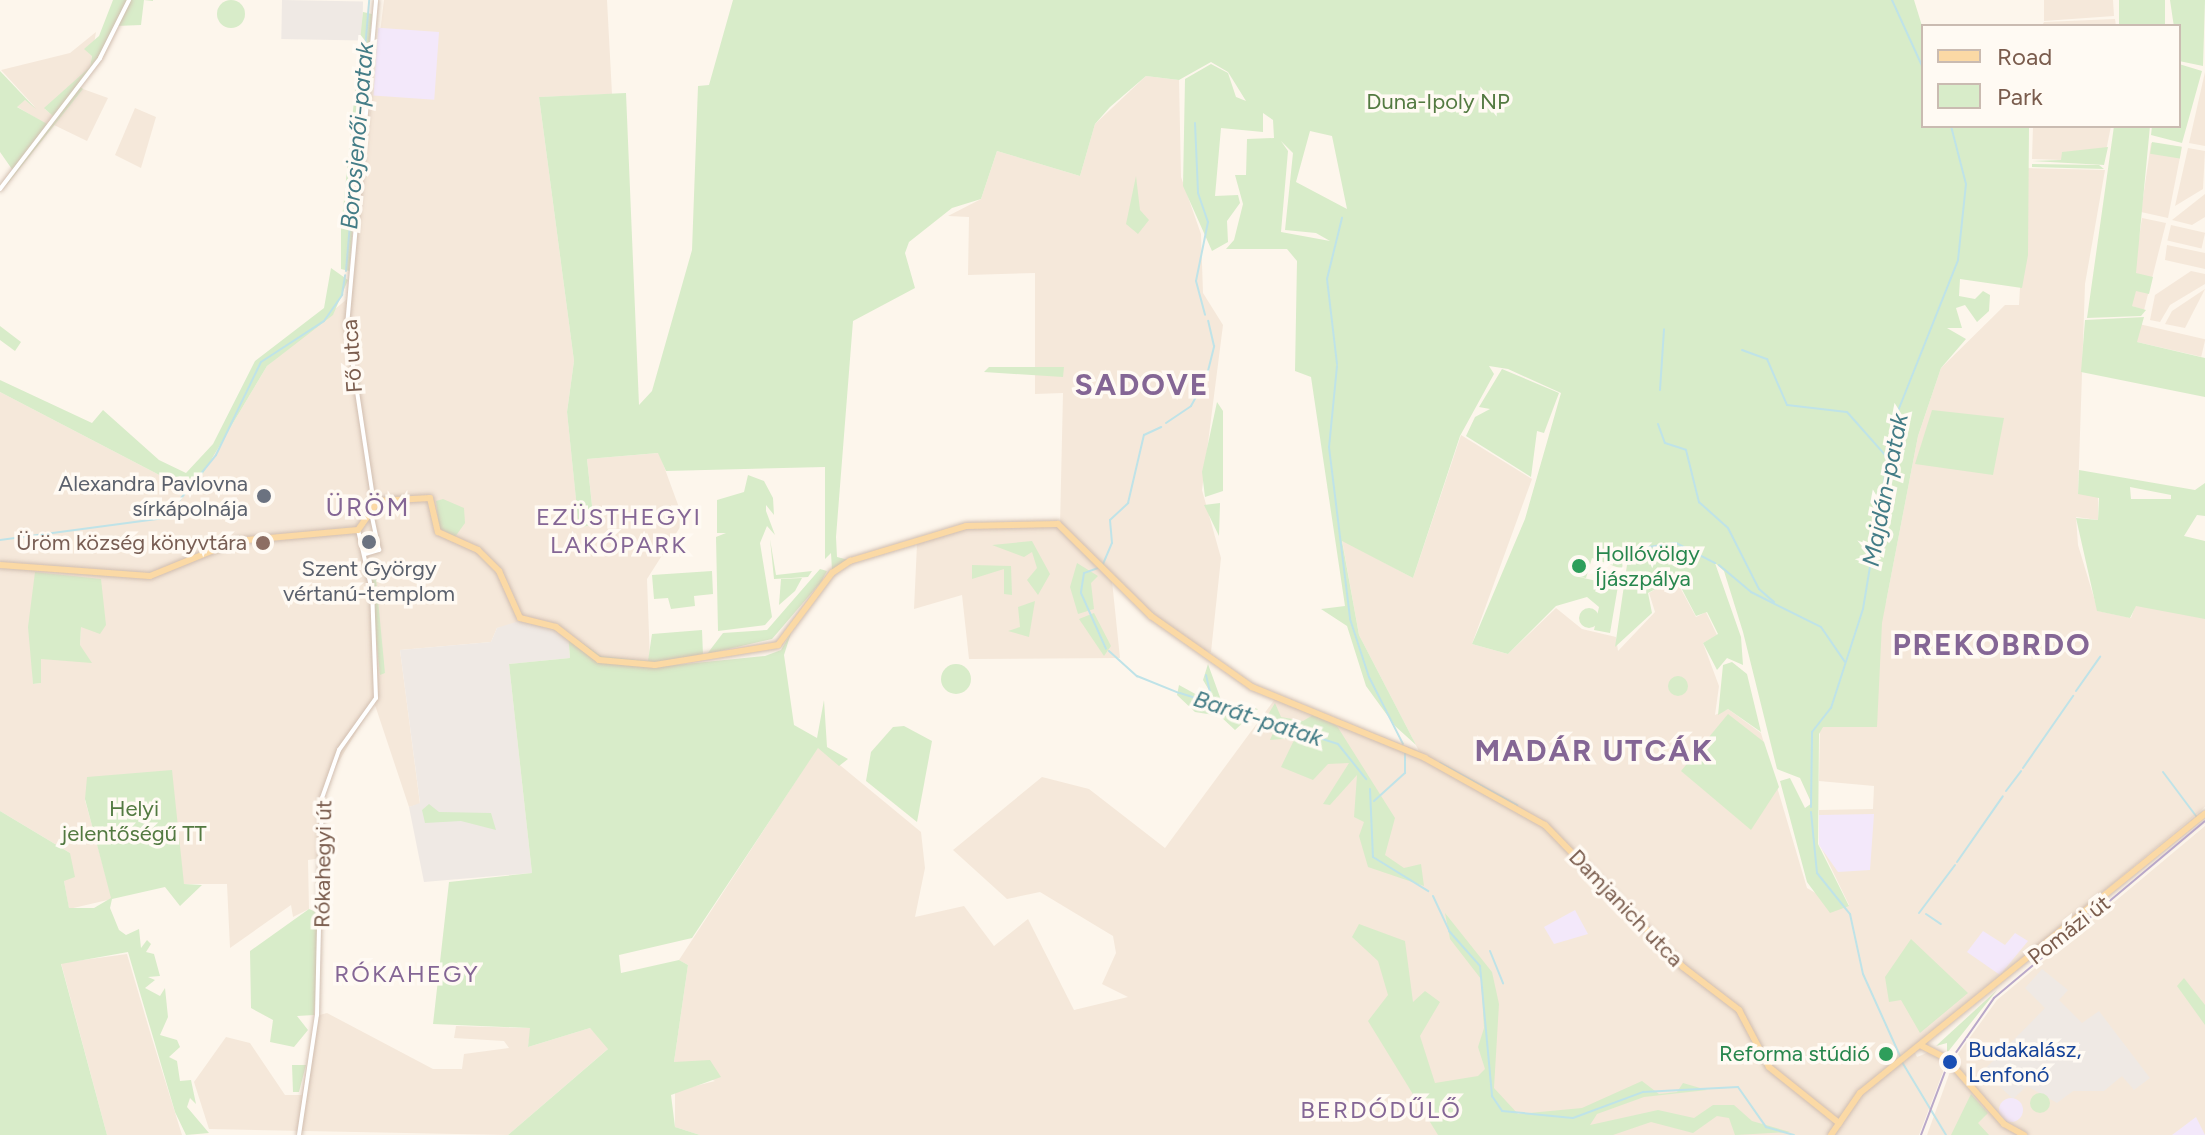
<!DOCTYPE html>
<meta charset="utf-8">
<style>
body{margin:0}
#map{position:relative;width:2205px;height:1135px;overflow:hidden;background:#fdf6ec;font-family:Figtree,sans-serif}
div>[style]{position:absolute}
.residential>*{inset:0;background:#f5e8da;transform-origin:0 0}
.industrial>*{inset:0;background:#efe9e4;transform-origin:0 0}
.education>*{inset:0;background:#f3e8fa;transform-origin:0 0}
.round{border-radius:50%}
.green>*{inset:0;background:#d8ecc9;transform-origin:0 0}
.stream>*{height:2px;margin:-1px;padding:0 1px;transform-origin:1px;border-radius:1px;background:#bfe3e8}
.roads{filter:drop-shadow(0 0 2px #d1beb0) drop-shadow(0 0 2px #d1beb0)}
.minor>*{height:4px;margin:-2px;padding:0 2px;transform-origin:2px;border-radius:2px;background:#fff}
.major>*{height:6px;margin:-3px;padding:0 3px;transform-origin:3px;border-radius:3px;background:#fbd9a5}
.tram>*{height:2px;margin:-1px;padding:0 1px;transform-origin:1px;border-radius:1px;background:#b9a8c9}
.dots>*{width:22px;height:22px;translate:-50% -50%;box-sizing:border-box;border:4px solid #fffaf3;border-radius:50%}
span{translate:-50% -50%;white-space:nowrap;text-align:center;line-height:1.15;-webkit-text-stroke:7px #fffaf3;paint-order:stroke}
.park-label{font-size:22px;color:#537a41}
.street-label{font-size:22px;color:#7a5c4d}
.worship-label{font-size:22px;color:#5b616d}
.right{translate:-100% -50%;text-align:right}
.education-label{font-size:22px;color:#785e54}
.leisure-label{font-size:22px;color:#27864d}
.left{translate:0 -50%;text-align:left}
.transit-label{font-size:22px;color:#164399}
.water-label{font-size:24px;color:#437c86;font-style:italic}
.neighbourhood-label{font-size:24px;color:#846695;letter-spacing:2px}
.quarter-label{font-size:26px;color:#846695;letter-spacing:2px}
.district-label{font-size:30px;color:#846695;font-weight:700;letter-spacing:2px}
.legend{position:absolute;left:1921px;top:24px;width:260px;height:104px;box-sizing:border-box;background:#fffaf3;border:2px solid #cabbb1;margin:0;padding:10px 14px;list-style:none;font-size:24px;color:#7a5c4d}
.legend li{display:flex;align-items:center;gap:16px;height:40px}
.legend b{width:40px;border:2px solid #cabbb1}
</style>
<div id="map">
<div class="residential">
<i style="clip-path:polygon(evenodd,384px 0,607px 0,612px 94px,539px 97px,574px 361px,567px 412px,579px 527px,594px 523px,587px 459px,659px 453px,684px 521px,647px 579px,650px 661px,595px 656px,519px 624px,497px 628px,491px 642px,400px 650px,420px 804px,409px 807px,374px 702px,325px 785px,322px 858px,308px 860px,309px 909px,293px 917px,291px 905px,230px 948px,227px 884px,184px 884px,128px 775px,85px 800px,112px 899px,69px 909px,64px 881px,70px 853px,0 811px,0 392px,192px 492px,267px 366px,347px 299px,384px 0,31px 627px,81px 627px,80px 645px,40px 659px,41px 683px,33px 684px,31px 627px)"></i>
<i style="clip-path:polygon(2044px 0,2113px 0,2114px 16px,2044px 21px)"></i>
<i style="clip-path:polygon(2115px 19px,2116px 26px,2042px 26px,2044px 22px)"></i>
<i style="clip-path:polygon(96px 32px,90px 67px,45px 109px,55px 118px,49px 126px,16px 106px,25px 100px,35px 107px,1px 70px,70px 53px)"></i>
<i style="clip-path:polygon(2205px 72px,2205px 146px,2189px 143px)"></i>
<i style="clip-path:polygon(1146px 76px,1179px 80px,1181px 177px,1201px 234px,1203px 293px,1223px 325px,1202px 490px,1221px 558px,1211px 652px,1198px 651px,1112px 581px,1120px 658px,969px 659px,962px 595px,914px 609px,917px 544px,966px 529px,1060px 526px,1063px 393px,1035px 394px,1035px 273px,968px 275px,969px 217px,948px 216px,981px 199px,997px 151px,1080px 176px,1095px 124px)"></i>
<i style="clip-path:polygon(83px 89px,108px 98px,87px 141px,54px 125px)"></i>
<i style="clip-path:polygon(135px 108px,156px 117px,141px 168px,115px 155px)"></i>
<i style="clip-path:polygon(2033px 126px,2111px 126px,2106px 151px,2063px 152px,2062px 160px,2032px 159px)"></i>
<i style="clip-path:polygon(2151px 143px,2182px 147px,2168px 218px,2141px 212px)"></i>
<i style="clip-path:polygon(2188px 148px,2205px 151px,2203px 189px,2175px 206px)"></i>
<i style="clip-path:polygon(2027px 168px,2105px 170px,2085px 284px,2078px 493px,2098px 497px,2098px 520px,2076px 517px,2078px 545px,2098px 611px,2131px 618px,2136px 604px,2205px 618px,2205px 807px,1913px 1049px,1917px 1057px,1931px 1051px,1946px 1064px,1919px 1135px,700px 1135px,675px 1127px,675px 1091px,715px 1081px,674px 1062px,688px 965px,679px 960px,818px 747px,921px 832px,925px 868px,915px 917px,964px 906px,994px 946px,1028px 919px,1074px 1010px,1128px 997px,1102px 984px,1116px 953px,1113px 936px,1040px 892px,1007px 899px,953px 850px,1042px 777px,1089px 789px,1165px 848px,1278px 695px,1419px 751px,1359px 635px,1342px 540px,1413px 578px,1461px 435px,1532px 479px,1472px 644px,1508px 654px,1556px 608px,1582px 629px,1616px 637px,1618px 651px,1655px 612px,1649px 593px,1675px 578px,1696px 617px,1706px 612px,1717px 635px,1703px 643px,1719px 686px,1715px 715px,1728px 709px,1761px 733px,1807px 888px,1841px 908px,1849px 905px,1819px 843px,1819px 810px,1873px 809px,1874px 786px,1819px 781px,1820px 731px,1886px 602px,1918px 436px,1941px 368px,2005px 305px,2019px 305px)"></i>
<i style="clip-path:polygon(2205px 194px,2205px 217px,2192px 225px,2172px 220px)"></i>
<i style="clip-path:polygon(2142px 218px,2166px 223px,2144px 310px,2132px 306px,2132px 284px)"></i>
<i style="left:2171px;top:225px;width:35px;height:16px;rotate:13deg"></i>
<i style="clip-path:polygon(2167px 245px,2205px 253px,2205px 269px,2165px 260px)"></i>
<i style="clip-path:polygon(2191px 271px,2205px 274px,2205px 284px,2170px 305px,2160px 322px,2150px 320px,2155px 295px)"></i>
<i style="clip-path:polygon(2205px 289px,2185px 328px,2165px 324px,2172px 311px)"></i>
<i style="left:2139px;top:324px;width:68px;height:18px;rotate:13deg"></i>
<i style="clip-path:polygon(2205px 826px,2205px 1135px,1927px 1135px,1955px 1058px,1997px 1000px)"></i>
<i style="clip-path:polygon(127px 954px,150px 1032px,182px 1135px,107px 1135px,61px 963px)"></i>
<i style="clip-path:polygon(327px 1013px,433px 1069px,462px 1069px,464px 1054px,509px 1048px,504px 1041px,454px 1038px,456px 1026px,531px 1028px,528px 1047px,590px 1028px,609px 1048px,508px 1135px,209px 1129px,194px 1082px,226px 1037px,250px 1043px,285px 1095px,302px 1095px,316px 1016px)"></i>
</div>
<div class="industrial">
<i style="left:282px;top:0;width:81px;height:39px;rotate:1deg"></i>
<i style="clip-path:polygon(525px 619px,560px 626px,568px 633px,570px 658px,509px 664px,532px 873px,424px 882px,409px 807px,420px 803px,400px 650px,491px 642px,497px 628px)"></i>
<i style="clip-path:polygon(2042px 969px,2068px 990px,2059px 1000px,2082px 1023px,2099px 1011px,2150px 1078px,2134px 1090px,2122px 1076px,2104px 1091px,2073px 1091px,2057px 1103px,2027px 1086px,2013px 1099px,1983px 1071px,2045px 1008px,2025px 988px)"></i>
</div>
<div class="education">
<i style="left:439px;top:32px;width:68px;height:61px;rotate:94deg"></i>
<i style="clip-path:polygon(1874px 814px,1870px 870px,1838px 872px,1819px 845px,1819px 815px)"></i>
<i style="clip-path:polygon(1575px 910px,1588px 934px,1554px 944px,1544px 927px)"></i>
<i style="clip-path:polygon(1983px 931px,2005px 945px,2015px 933px,2028px 941px,2000px 975px,1967px 952px)"></i>
<i class="round" style="left:1999px;top:1098px;width:24px;height:24px"></i>
<i style="clip-path:polygon(2196px 1117px,2205px 1135px,2172px 1135px)"></i>
</div>
<div class="green">
<i class="round" style="left:217px;top:0;width:28px;height:28px"></i>
<i style="clip-path:polygon(113px 0,153px 0,153px 1px,144px 0,141px 25px,116px 26px,98px 60px,78px 85px,83px 89px,5px 187px,14px 172px,0 152px,0 71px,36px 109px,25px 100px,17px 107px,49px 125px,55px 118px,44px 108px,90px 67px,92px 56px,84px 49px,99px 36px)"></i>
<i style="clip-path:polygon(evenodd,733px 0,1914px 0,1923px 29px,1923px 126px,2029px 126px,2028px 255px,2022px 288px,1960px 279px,1959px 296px,1975px 299px,1983px 291px,1990px 295px,1989px 311px,1977px 322px,1965px 305px,1956px 308px,1962px 328px,1947px 328px,1966px 339px,1941px 368px,1918px 436px,1882px 623px,1877px 727px,1823px 727px,1819px 734px,1818px 844px,1849px 906px,1830px 913px,1807px 882px,1780px 781px,1790px 778px,1805px 808px,1812px 803px,1812px 733px,1811px 802px,1800px 778px,1777px 769px,1743px 632px,1724px 571px,1715px 563px,1741px 637px,1743px 665px,1727px 658px,1717px 670px,1703px 643px,1718px 634px,1707px 612px,1696px 616px,1676px 578px,1648px 593px,1652px 613px,1615px 647px,1628px 558px,1626px 540px,1622px 569px,1592px 558px,1586px 578px,1575px 576px,1618px 586px,1610px 633px,1594px 630px,1599px 607px,1587px 597px,1556px 606px,1508px 654px,1472px 644px,1525px 519px,1561px 393px,1508px 369px,1489px 366px,1494px 374px,1460px 436px,1413px 578px,1342px 541px,1359px 635px,1416px 745px,1395px 726px,1366px 686px,1347px 626px,1321px 609px,1345px 606px,1311px 377px,1295px 371px,1297px 261px,1287px 249px,1226px 249px,1234px 240px,1243px 204px,1235px 175px,1246px 175px,1247px 139px,1274px 138px,1273px 120px,1263px 113px,1263px 132px,1221px 128px,1215px 196px,1238px 195px,1240px 203px,1227px 221px,1228px 242px,1212px 251px,1183px 186px,1185px 79px,1211px 64px,1228px 73px,1236px 97px,1246px 101px,1228px 72px,1211px 62px,1179px 80px,1146px 76px,1110px 107px,1095px 124px,1080px 176px,997px 151px,981px 199px,952px 208px,909px 242px,905px 253px,915px 288px,853px 321px,836px 537px,837px 557px,849px 560px,832px 570px,831px 553px,825px 559px,825px 467px,666px 471px,658px 453px,587px 459px,594px 524px,579px 528px,567px 412px,574px 361px,539px 97px,626px 93px,639px 405px,652px 391px,692px 250px,698px 86px,709px 85px,733px 0,1310px 131px,1332px 136px,1347px 209px,1296px 182px,1310px 131px,733px 0,1281px 141px,1293px 153px,1285px 230px,1316px 233px,1330px 241px,1281px 232px,1288px 151px,1281px 141px)"></i>
<i style="left:2119px;top:0;width:46px;height:26px"></i>
<i style="clip-path:polygon(2170px 0,2205px 0,2203px 66px,2179px 61px)"></i>
<i style="clip-path:polygon(363px 12px,372px 14px,349px 271px,341px 269px,341px 229px)"></i>
<i style="clip-path:polygon(2179px 64px,2202px 71px,2182px 143px,2151px 135px,2152px 126px,2179px 126px)"></i>
<i style="clip-path:polygon(2114px 126px,2150px 126px,2136px 273px,2153px 277px,2149px 294px,2136px 291px,2132px 306px,2146px 310px,2141px 316px,2087px 318px)"></i>
<i style="left:2152px;top:142px;width:30px;height:12px;rotate:9deg"></i>
<i style="clip-path:polygon(2108px 147px,2104px 165px,2032px 161px,2061px 160px,2062px 152px)"></i>
<i style="clip-path:polygon(2032px 164px,2099px 165px,2104px 169px,2032px 167px)"></i>
<i style="clip-path:polygon(1136px 176px,1140px 210px,1149px 220px,1138px 234px,1126px 224px)"></i>
<i style="clip-path:polygon(331px 268px,348px 280px,333px 315px,267px 366px,192px 492px,0 392px,0 380px,92px 423px,103px 410px,159px 460px,186px 473px,213px 444px,255px 361px,324px 308px)"></i>
<i style="clip-path:polygon(2144px 317px,2137px 342px,2205px 358px,2205px 397px,2081px 372px,2085px 320px)"></i>
<i style="clip-path:polygon(0 326px,21px 342px,15px 351px,0 340px)"></i>
<i style="clip-path:polygon(989px 367px,1064px 367px,1063px 377px,984px 372px)"></i>
<i style="clip-path:polygon(1502px 369px,1559px 393px,1544px 433px,1537px 431px,1531px 477px,1466px 436px,1475px 417px,1490px 409px,1479px 407px)"></i>
<i style="clip-path:polygon(1217px 402px,1223px 411px,1223px 491px,1205px 497px,1202px 472px)"></i>
<i style="clip-path:polygon(1932px 410px,2004px 418px,1993px 475px,1915px 464px)"></i>
<i style="clip-path:polygon(evenodd,2079px 470px,2195px 490px,2205px 483px,2205px 516px,2197px 515px,2184px 536px,2205px 541px,2205px 619px,2136px 606px,2130px 618px,2097px 611px,2076px 518px,2098px 520px,2099px 498px,2078px 494px,2079px 470px,2130px 487px,2171px 495px,2171px 499px,2131px 499px,2130px 487px)"></i>
<i style="clip-path:polygon(748px 475px,764px 481px,773px 498px,774px 515px,766px 505px,766px 511px,775px 535px,767px 526px,760px 543px,772px 617px,765px 625px,718px 631px,716px 537px,726px 533px,717px 533px,717px 500px,744px 492px)"></i>
<i style="clip-path:polygon(443px 499px,464px 508px,465px 523px,455px 537px,439px 528px,436px 501px)"></i>
<i style="clip-path:polygon(1220px 503px,1219px 536px,1204px 505px)"></i>
<i style="clip-path:polygon(770px 539px,776px 575px,812px 571px,808px 577px,774px 579px)"></i>
<i style="clip-path:polygon(1032px 541px,1050px 574px,1038px 595px,1027px 580px,1037px 568px,1032px 552px,1024px 557px,992px 545px)"></i>
<i style="clip-path:polygon(374px 558px,385px 673px,380px 675px,369px 566px)"></i>
<i style="clip-path:polygon(1077px 563px,1098px 576px,1091px 583px,1094px 609px,1078px 614px,1070px 587px)"></i>
<i style="clip-path:polygon(972px 565px,1011px 566px,1012px 595px,1004px 594px,1004px 569px,972px 579px)"></i>
<i style="clip-path:polygon(820px 569px,827px 571px,821px 582px,772px 639px,707px 654px,723px 633px,767px 630px)"></i>
<i style="clip-path:polygon(712px 571px,713px 594px,694px 596px,695px 606px,671px 609px,668px 598px,654px 599px,652px 575px)"></i>
<i style="clip-path:polygon(35px 572px,101px 579px,106px 625px,100px 634px,81px 627px,80px 645px,92px 663px,41px 659px,41px 683px,33px 684px,28px 627px)"></i>
<i style="clip-path:polygon(802px 578px,795px 591px,779px 605px,781px 579px)"></i>
<i style="clip-path:polygon(1035px 601px,1029px 637px,1008px 631px,1020px 627px,1018px 607px)"></i>
<i class="round" style="left:1579px;top:608px;width:20px;height:20px"></i>
<i style="clip-path:polygon(1094px 613px,1111px 646px,1104px 656px,1079px 619px)"></i>
<i style="clip-path:polygon(702px 630px,703px 655px,656px 667px,765px 656px,781px 650px,791px 633px,784px 655px,794px 725px,817px 738px,824px 700px,827px 747px,848px 759px,839px 766px,818px 748px,692px 938px,619px 955px,621px 973px,679px 960px,688px 965px,674px 1062px,710px 1060px,721px 1077px,671px 1095px,675px 1127px,700px 1135px,508px 1135px,608px 1049px,590px 1028px,528px 1047px,530px 1028px,433px 1024px,449px 882px,532px 873px,509px 664px,570px 658px,568px 633px,601px 656px,648px 661px,652px 634px)"></i>
<i style="clip-path:polygon(1732px 662px,1747px 674px,1761px 732px,1728px 709px,1718px 715px,1723px 665px)"></i>
<i style="clip-path:polygon(1208px 664px,1221px 700px,1258px 709px,1235px 730px,1220px 716px,1195px 712px,1177px 695px,1179px 685px,1219px 707px,1203px 680px)"></i>
<i class="round" style="left:941px;top:664px;width:30px;height:30px"></i>
<i class="round" style="left:1668px;top:676px;width:20px;height:20px"></i>
<i style="clip-path:polygon(1275px 703px,1281px 717px,1303px 721px,1313px 715px,1337px 726px,1395px 818px,1385px 855px,1404px 868px,1421px 864px,1424px 886px,1368px 867px,1359px 836px,1364px 822px,1354px 817px,1357px 775px,1330px 805px,1323px 804px,1349px 763px,1328px 764px,1313px 780px,1281px 767px,1295px 738px,1270px 740px,1273px 733px,1260px 728px)"></i>
<i style="clip-path:polygon(1728px 714px,1764px 742px,1779px 787px,1751px 830px,1681px 771px)"></i>
<i style="clip-path:polygon(904px 726px,932px 741px,917px 822px,866px 781px,871px 752px,893px 727px)"></i>
<i style="clip-path:polygon(172px 770px,184px 884px,202px 885px,180px 906px,165px 887px,112px 899px,110px 908px,119px 930px,126px 935px,139px 929px,141px 948px,147px 940px,151px 944px,146px 952px,154px 954px,160px 976px,148px 977px,155px 980px,145px 988px,160px 996px,165px 988px,168px 1017px,160px 1035px,177px 1040px,180px 1047px,169px 1057px,177px 1061px,180px 1081px,191px 1080px,196px 1104px,190px 1098px,187px 1107px,209px 1133px,186px 1135px,175px 1112px,128px 952px,61px 964px,107px 1135px,0 1135px,0 811px,70px 853px,75px 877px,64px 881px,69px 908px,94px 908px,111px 898px,85px 799px,87px 777px)"></i>
<i style="clip-path:polygon(429px 804px,439px 812px,491px 813px,496px 830px,461px 821px,425px 823px,422px 810px)"></i>
<i style="clip-path:polygon(309px 909px,321px 914px,314px 1015px,297px 1016px,308px 1030px,294px 1047px,270px 1042px,273px 1020px,251px 1008px,250px 951px)"></i>
<i style="clip-path:polygon(1445px 913px,1492px 972px,1499px 1004px,1494px 1088px,1518px 1114px,1582px 1108px,1642px 1081px,1659px 1094px,1677px 1092px,1683px 1083px,1707px 1090px,1644px 1097px,1597px 1114px,1590px 1125px,1658px 1110px,1694px 1118px,1713px 1105px,1734px 1105px,1752px 1121px,1790px 1132px,1735px 1135px,1729px 1118px,1717px 1116px,1693px 1133px,1651px 1122px,1613px 1135px,1438px 1135px,1368px 1021px,1388px 995px,1378px 961px,1352px 937px,1359px 924px,1405px 941px,1413px 1002px,1425px 991px,1440px 1002px,1420px 1036px,1435px 1083px,1478px 1076px,1485px 1069px,1478px 1047px,1484px 1028px,1481px 979px,1450px 939px)"></i>
<i style="clip-path:polygon(1911px 939px,1968px 993px,1920px 1033px,1901px 1000px,1889px 1002px,1885px 977px)"></i>
<i style="clip-path:polygon(2184px 978px,2205px 1005px,2205px 1025px,2177px 986px)"></i>
<i style="clip-path:polygon(1997px 990px,1947px 1053px,1947px 1043px,1936px 1046px)"></i>
<i style="clip-path:polygon(292px 1065px,306px 1065px,299px 1092px,293px 1092px)"></i>
<i class="round" style="left:2030px;top:1093px;width:20px;height:20px"></i>
<i style="clip-path:polygon(1971px 1094px,1988px 1113px,1978px 1123px,1989px 1135px,1951px 1135px)"></i>
</div>
<div class="stream">
<i style="left:1892px;top:0;width:75px;rotate:65.5deg"></i>
<i style="left:1195px;top:123px;width:70px;rotate:87.5deg"></i>
<i style="left:1198px;top:193px;width:31px;rotate:71deg"></i>
<i style="left:1208px;top:222px;width:60px;rotate:101.5deg"></i>
<i style="left:1196px;top:281px;width:35px;rotate:75deg"></i>
<i style="left:346px;top:271px;width:272px;rotate:-85.1deg"></i>
<i style="left:1742px;top:350px;width:27px;rotate:20deg"></i>
<i style="left:1767px;top:359px;width:50px;rotate:66.5deg"></i>
<i style="left:1787px;top:405px;width:60px;rotate:6.7deg"></i>
<i style="left:1847px;top:412px;width:57px;rotate:48.5deg"></i>
<i style="left:1337px;top:364px;width:86px;rotate:-96.7deg"></i>
<i style="left:1327px;top:279px;width:63px;rotate:-76.2deg"></i>
<i style="left:1337px;top:366px;width:81px;rotate:95.6deg"></i>
<i style="left:1329px;top:447px;width:173px;rotate:83deg"></i>
<i style="left:1350px;top:619px;width:61px;rotate:71.9deg"></i>
<i style="left:1369px;top:677px;width:75px;rotate:63.1deg"></i>
<i style="left:1660px;top:390px;width:61px;rotate:-86.2deg"></i>
<i style="left:1166px;top:423px;width:30px;rotate:-34deg"></i>
<i style="left:1191px;top:406px;width:31px;rotate:-61deg"></i>
<i style="left:1206px;top:379px;width:34px;rotate:-76deg"></i>
<i style="left:1214px;top:346px;width:26px;rotate:-103deg"></i>
<i style="left:1658px;top:424px;width:20px;rotate:70deg"></i>
<i style="left:1665px;top:443px;width:22px;rotate:18deg"></i>
<i style="left:1686px;top:450px;width:54px;rotate:76deg"></i>
<i style="left:1699px;top:502px;width:39px;rotate:42deg"></i>
<i style="left:1728px;top:528px;width:68px;rotate:63.1deg"></i>
<i style="left:1759px;top:589px;width:20px;rotate:41deg"></i>
<i style="left:0;top:540px;width:166px;rotate:-7.6deg"></i>
<i style="left:165px;top:518px;width:81px;rotate:-51deg"></i>
<i style="left:216px;top:455px;width:103px;rotate:-64.2deg"></i>
<i style="left:261px;top:362px;width:75px;rotate:-33.1deg"></i>
<i style="left:324px;top:321px;width:32px;rotate:-55deg"></i>
<i style="left:342px;top:295px;width:20px;rotate:-81deg"></i>
<i style="left:1635px;top:549px;width:41px;rotate:-8.3deg"></i>
<i style="left:1676px;top:543px;width:44px;rotate:27.1deg"></i>
<i style="left:1103px;top:564px;width:23px;rotate:-67deg"></i>
<i style="left:1112px;top:543px;width:23px;rotate:-95deg"></i>
<i style="left:1110px;top:520px;width:25px;rotate:-43deg"></i>
<i style="left:1128px;top:503px;width:70px;rotate:-76.8deg"></i>
<i style="left:1144px;top:435px;width:19px;rotate:-25deg"></i>
<i style="left:1719px;top:565px;width:42px;rotate:40.2deg"></i>
<i style="left:1751px;top:592px;width:78px;rotate:26.6deg"></i>
<i style="left:1821px;top:627px;width:42px;rotate:55.6deg"></i>
<i style="left:1098px;top:568px;width:15px;rotate:160deg"></i>
<i style="left:1084px;top:573px;width:20px;rotate:99deg"></i>
<i style="left:1081px;top:593px;width:61px;rotate:65.9deg"></i>
<i style="left:1109px;top:651px;width:38px;rotate:42deg"></i>
<i style="left:1137px;top:676px;width:45px;rotate:22deg"></i>
<i style="left:1206px;top:675px;width:27px;rotate:77deg"></i>
<i style="left:2076px;top:691px;width:42px;rotate:-54.8deg"></i>
<i style="left:1180px;top:693px;width:166px;rotate:17.9deg"></i>
<i style="left:1338px;top:744px;width:45px;rotate:51.3deg"></i>
<i style="left:1440px;top:763px;width:88px;rotate:28.6deg"></i>
<i style="left:2023px;top:768px;width:88px;rotate:-55.2deg"></i>
<i style="left:2163px;top:772px;width:55px;rotate:53.1deg"></i>
<i style="left:1370px;top:789px;width:68px;rotate:87.5deg"></i>
<i style="left:1373px;top:857px;width:65px;rotate:31.7deg"></i>
<i style="left:2006px;top:791px;width:25px;rotate:-53deg"></i>
<i style="left:1374px;top:801px;width:42px;rotate:-42.1deg"></i>
<i style="left:1405px;top:773px;width:20px;rotate:-90deg"></i>
<i style="left:1811px;top:807px;width:75px;rotate:-89.2deg"></i>
<i style="left:1812px;top:732px;width:31px;rotate:-52deg"></i>
<i style="left:1831px;top:708px;width:104px;rotate:-72.1deg"></i>
<i style="left:1863px;top:609px;width:191px;rotate:-80.6deg"></i>
<i style="left:1894px;top:421px;width:173px;rotate:-68.3deg"></i>
<i style="left:1958px;top:260px;width:76px;rotate:-84deg"></i>
<i style="left:1966px;top:184px;width:60px;rotate:-104.5deg"></i>
<i style="left:1811px;top:812px;width:61px;rotate:84.4deg"></i>
<i style="left:1817px;top:873px;width:53px;rotate:51.2deg"></i>
<i style="left:1850px;top:914px;width:61px;rotate:77.8deg"></i>
<i style="left:1863px;top:974px;width:90px;rotate:65.7deg"></i>
<i style="left:1957px;top:862px;width:80px;rotate:-55.1deg"></i>
<i style="left:1433px;top:896px;width:38px;rotate:65deg"></i>
<i style="left:1449px;top:931px;width:47px;rotate:48.5deg"></i>
<i style="left:1480px;top:966px;width:131px;rotate:84.7deg"></i>
<i style="left:1492px;top:1096px;width:18px;rotate:56deg"></i>
<i style="left:1502px;top:1111px;width:71px;rotate:5.6deg"></i>
<i style="left:1573px;top:1118px;width:75px;rotate:-20.4deg"></i>
<i style="left:1643px;top:1092px;width:95px;rotate:-3deg"></i>
<i style="left:1738px;top:1087px;width:49px;rotate:55deg"></i>
<i style="left:1766px;top:1127px;width:29px;rotate:16deg"></i>
<i style="left:1919px;top:913px;width:60px;rotate:-53.1deg"></i>
<i style="left:1926px;top:914px;width:18px;rotate:34deg"></i>
<i style="left:1490px;top:951px;width:35px;rotate:68deg"></i>
<i style="left:1902px;top:1062px;width:85px;rotate:58.9deg"></i>
</div>
<div class="roads">
<div class="minor">
<i style="left:0;top:189px;width:165px;rotate:-52.6deg"></i>
<i style="left:100px;top:58px;width:65px;rotate:-63.4deg"></i>
<i style="left:374px;top:504px;width:180px;rotate:-98.6deg"></i>
<i style="left:347px;top:326px;width:327px;rotate:-84.9deg"></i>
<i style="left:365px;top:554px;width:15px;rotate:-16deg"></i>
<i style="left:379px;top:550px;width:39px;rotate:-102deg"></i>
<i style="left:299px;top:1135px;width:121px;rotate:-81.5deg"></i>
<i style="left:317px;top:1015px;width:217px;rotate:-88.7deg"></i>
<i style="left:322px;top:798px;width:51px;rotate:-70.5deg"></i>
<i style="left:339px;top:750px;width:64px;rotate:-54.6deg"></i>
<i style="left:376px;top:698px;width:107px;rotate:-92.1deg"></i>
<i style="left:372px;top:591px;width:63px;rotate:-102.9deg"></i>
</div>
<div class="major">
<i style="left:0;top:565px;width:150px;rotate:4.2deg"></i>
<i style="left:150px;top:576px;width:93px;rotate:-22.1deg"></i>
<i style="left:236px;top:541px;width:122px;rotate:-5.2deg"></i>
<i style="left:358px;top:530px;width:35px;rotate:-55deg"></i>
<i style="left:378px;top:501px;width:52px;rotate:-3.3deg"></i>
<i style="left:430px;top:498px;width:35px;rotate:77deg"></i>
<i style="left:438px;top:532px;width:44px;rotate:24.2deg"></i>
<i style="left:478px;top:550px;width:30px;rotate:45deg"></i>
<i style="left:499px;top:571px;width:51px;rotate:65.9deg"></i>
<i style="left:520px;top:618px;width:37px;rotate:14deg"></i>
<i style="left:556px;top:627px;width:54px;rotate:37.5deg"></i>
<i style="left:599px;top:660px;width:56px;rotate:5.1deg"></i>
<i style="left:655px;top:665px;width:125px;rotate:-9.2deg"></i>
<i style="left:778px;top:645px;width:90px;rotate:-53.1deg"></i>
<i style="left:832px;top:573px;width:22px;rotate:-34deg"></i>
<i style="left:850px;top:561px;width:121px;rotate:-16.8deg"></i>
<i style="left:966px;top:526px;width:92px;rotate:-1.2deg"></i>
<i style="left:1058px;top:524px;width:131px;rotate:44.7deg"></i>
<i style="left:1151px;top:616px;width:123px;rotate:35.1deg"></i>
<i style="left:1252px;top:687px;width:187px;rotate:22.3deg"></i>
<i style="left:1425px;top:758px;width:137px;rotate:29.2deg"></i>
<i style="left:1545px;top:825px;width:198px;rotate:45.8deg"></i>
<i style="left:1683px;top:967px;width:71px;rotate:37.5deg"></i>
<i style="left:1739px;top:1010px;width:64px;rotate:62.2deg"></i>
<i style="left:1769px;top:1067px;width:90px;rotate:38.7deg"></i>
<i style="left:1922px;top:1046px;width:27px;rotate:27deg"></i>
<i style="left:1946px;top:1058px;width:88px;rotate:48.7deg"></i>
<i style="left:2004px;top:1124px;width:23px;rotate:29deg"></i>
<i style="left:1831px;top:1135px;width:51px;rotate:-55.4deg"></i>
<i style="left:1860px;top:1093px;width:444px;rotate:-39deg"></i>
</div>
</div>
<div class="tram">
<i style="left:1921px;top:1135px;width:76px;rotate:-69.2deg"></i>
<i style="left:1948px;top:1064px;width:80px;rotate:-55.1deg"></i>
<i style="left:1994px;top:998px;width:275px;rotate:-40deg"></i>
</div>
<div class="dots">
<i style="left:264px;top:496px;background:#6b7280"></i>
<i style="left:369px;top:542px;background:#6b7280"></i>
<i style="left:263px;top:543px;background:#8d6e63"></i>
<i style="left:1579px;top:566px;background:#2e9e5b"></i>
<i style="left:1886px;top:1054px;background:#2e9e5b"></i>
<i style="left:1950px;top:1062px;background:#1a4fb4"></i>
</div>
<div class="park-label">
<span style="left:1438px;top:102px">Duna-Ipoly NP</span>
<span style="left:134px;top:821px">Helyi<br>jelentőségű TT</span>
</div>
<div class="street-label">
<span style="left:352px;top:356px;rotate:-94deg">Fő utca</span>
<span style="left:323px;top:864px;rotate:-89deg">Rókahegyi út</span>
<span style="left:1626px;top:908px;rotate:46deg">Damjanich utca</span>
<span style="left:2069px;top:930px;rotate:-38deg">Pomázi út</span>
</div>
<div class="worship-label">
<span class="right" style="left:248px;top:496px">Alexandra Pavlovna<br>sírkápolnája</span>
<span style="left:369px;top:581px">Szent György<br>vértanú-templom</span>
</div>
<div class="education-label">
<span class="right" style="left:247px;top:543px">Üröm község könyvtára</span>
</div>
<div class="leisure-label">
<span class="left" style="left:1595px;top:566px">Hollóvölgy<br>Íjászpálya</span>
<span class="right" style="left:1870px;top:1054px">Reforma stúdió</span>
</div>
<div class="transit-label">
<span class="left" style="left:1968px;top:1062px">Budakalász,<br>Lenfonó</span>
</div>
<div class="water-label">
<span style="left:357px;top:136px;rotate:-85deg">Borosjenői-patak</span>
<span style="left:1885px;top:490px;rotate:-79deg">Majdán-patak</span>
<span style="left:1258px;top:718px;rotate:18deg">Barát-patak</span>
</div>
<div class="neighbourhood-label">
<span style="left:619px;top:531px">EZÜSTHEGYI<br>LAKÓPARK</span>
<span style="left:407px;top:974px">RÓKAHEGY</span>
<span style="left:1381px;top:1110px">BERDÓDŰLŐ</span>
</div>
<div class="quarter-label">
<span style="left:368px;top:508px">ÜRÖM</span>
</div>
<div class="district-label">
<span style="left:1142px;top:385px">SADOVE</span>
<span style="left:1992px;top:645px">PREKOBRDO</span>
<span style="left:1594px;top:751px">MADÁR UTCÁK</span>
</div>
<ul class="legend">
<li><b style="height:10px;background:#fbd9a5"></b>Road</li>
<li><b style="height:22px;background:#d8ecc9"></b>Park</li>
</ul>
</div>
